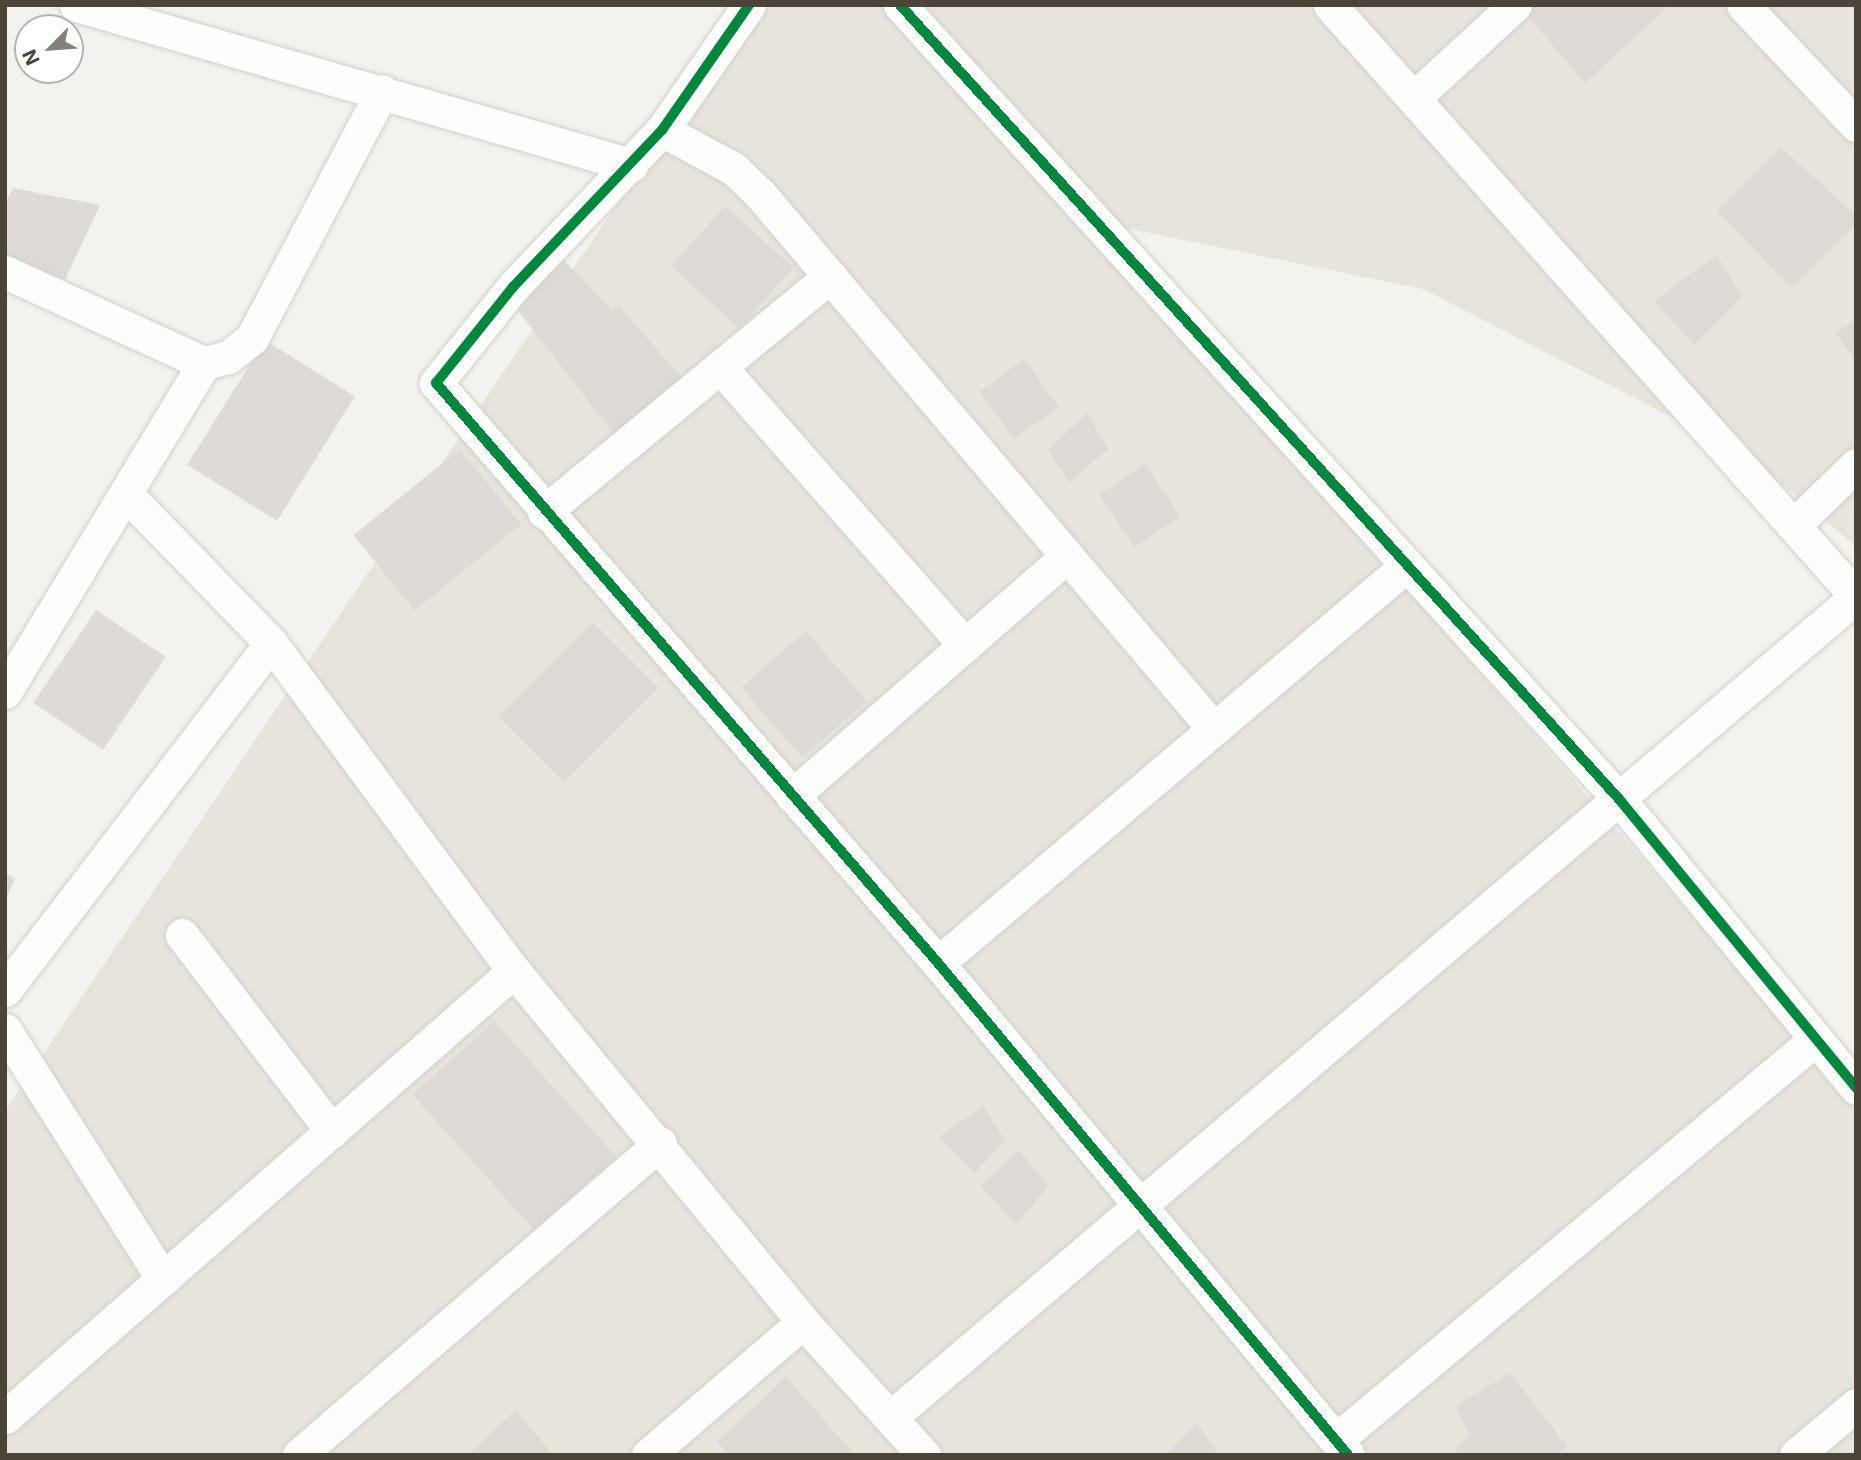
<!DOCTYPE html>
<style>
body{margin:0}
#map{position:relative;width:1861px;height:1460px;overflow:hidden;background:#f4f2ee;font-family:Inter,sans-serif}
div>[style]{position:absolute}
.residential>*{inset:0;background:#e7e4dc}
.building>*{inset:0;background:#dedbd6;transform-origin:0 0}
.roads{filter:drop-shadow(0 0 2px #d2d0cb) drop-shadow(0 0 2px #d2d0cb)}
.minor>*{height:33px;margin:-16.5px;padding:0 16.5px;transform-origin:16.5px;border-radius:16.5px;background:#fdfdfc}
.cycleway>*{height:10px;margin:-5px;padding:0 5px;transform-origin:5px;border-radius:5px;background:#00873e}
span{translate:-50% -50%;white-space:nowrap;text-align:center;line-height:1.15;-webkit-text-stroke:5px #fff;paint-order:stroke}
.frame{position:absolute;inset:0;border:7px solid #4b4439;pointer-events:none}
.north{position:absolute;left:14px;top:14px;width:70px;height:70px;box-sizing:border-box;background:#fff;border:2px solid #b7b4b0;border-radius:50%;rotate:245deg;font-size:19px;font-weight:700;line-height:28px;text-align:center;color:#4b4439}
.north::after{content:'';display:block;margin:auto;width:24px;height:32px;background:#868178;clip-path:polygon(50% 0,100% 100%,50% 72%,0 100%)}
</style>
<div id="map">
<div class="residential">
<i style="clip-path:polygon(751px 5px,1856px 5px,1856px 546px,1747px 456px,1423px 289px,1085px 220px,1856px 1104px,1856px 1455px,5px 1455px,5px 1111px)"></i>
</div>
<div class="building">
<i style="clip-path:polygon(1533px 5px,1670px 5px,1585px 83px,1525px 13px)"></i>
<i style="clip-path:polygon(1781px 147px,1856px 216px,1856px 224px,1792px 288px,1717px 211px)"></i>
<i style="clip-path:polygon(13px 188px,100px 205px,65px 280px,5px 257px,5px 204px)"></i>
<i style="left:725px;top:206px;width:92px;height:81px;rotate:42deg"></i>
<i style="clip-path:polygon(1717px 255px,1742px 297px,1694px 345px,1654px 301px)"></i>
<i style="clip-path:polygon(560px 256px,613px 311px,619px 306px,683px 379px,617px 438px,513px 304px)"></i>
<i style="clip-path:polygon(1856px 320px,1856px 361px,1835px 332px)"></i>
<i style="left:265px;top:340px;width:106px;height:147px;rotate:32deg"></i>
<i style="left:1024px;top:359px;width:59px;height:55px;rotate:54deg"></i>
<i style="clip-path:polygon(1087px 413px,1108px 449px,1069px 483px,1048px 450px)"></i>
<i style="left:460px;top:449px;width:97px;height:137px;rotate:51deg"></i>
<i style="left:1145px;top:464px;width:63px;height:55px;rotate:56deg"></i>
<i style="left:96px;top:610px;width:84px;height:112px;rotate:34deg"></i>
<i style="left:593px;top:622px;width:93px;height:134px;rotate:45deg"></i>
<i style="left:806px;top:631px;width:93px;height:86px;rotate:49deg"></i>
<i style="clip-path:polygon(5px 873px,15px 879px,5px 900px)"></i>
<i style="left:494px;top:1021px;width:183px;height:110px;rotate:48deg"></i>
<i style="clip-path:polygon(983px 1106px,1005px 1140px,975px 1173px,939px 1137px)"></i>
<i style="clip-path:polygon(1019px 1150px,1048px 1186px,1016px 1225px,981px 1186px)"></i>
<i style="clip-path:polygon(1510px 1373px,1567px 1446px,1557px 1455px,1452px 1455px,1469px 1434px,1456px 1406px)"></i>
<i style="clip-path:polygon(786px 1377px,855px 1455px,730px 1455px,717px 1442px)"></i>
<i style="clip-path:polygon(515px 1410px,553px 1455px,468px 1455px)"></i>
<i style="clip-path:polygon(1197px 1423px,1219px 1455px,1165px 1455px)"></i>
</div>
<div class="roads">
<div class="minor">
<i style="left:76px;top:5px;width:578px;rotate:16.08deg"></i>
<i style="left:749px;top:5px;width:152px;rotate:124.8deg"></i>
<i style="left:662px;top:130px;width:216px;rotate:133.5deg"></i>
<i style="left:513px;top:287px;width:123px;rotate:128.7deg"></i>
<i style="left:436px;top:383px;width:767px;rotate:49.12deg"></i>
<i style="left:938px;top:963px;width:640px;rotate:50.19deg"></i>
<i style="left:900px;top:5px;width:1071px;rotate:47.84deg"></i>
<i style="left:1619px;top:799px;width:374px;rotate:50.6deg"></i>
<i style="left:1330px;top:5px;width:791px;rotate:48.33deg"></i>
<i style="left:1743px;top:5px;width:165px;rotate:46.7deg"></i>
<i style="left:1415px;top:97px;width:136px;rotate:-42.6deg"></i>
<i style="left:662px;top:130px;width:82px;rotate:28.4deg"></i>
<i style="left:734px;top:169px;width:36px;rotate:44deg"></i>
<i style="left:760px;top:194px;width:700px;rotate:49.69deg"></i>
<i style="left:5px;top:272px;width:219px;rotate:24.6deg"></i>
<i style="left:204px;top:363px;width:25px;rotate:-14deg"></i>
<i style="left:228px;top:357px;width:31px;rotate:-38deg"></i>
<i style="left:252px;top:338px;width:279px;rotate:-62.2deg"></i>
<i style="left:720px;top:367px;width:371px;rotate:48.6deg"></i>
<i style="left:126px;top:494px;width:208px;rotate:45.8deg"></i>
<i style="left:271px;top:643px;width:408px;rotate:53.5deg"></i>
<i style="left:514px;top:971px;width:455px;rotate:50.5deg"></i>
<i style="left:803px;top:1322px;width:180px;rotate:47.7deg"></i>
<i style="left:544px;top:512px;width:371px;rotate:-39.5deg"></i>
<i style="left:1795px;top:524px;width:85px;rotate:-44deg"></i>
<i style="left:5px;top:692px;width:385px;rotate:-58.8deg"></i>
<i style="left:792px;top:796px;width:365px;rotate:-41.1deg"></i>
<i style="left:182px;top:935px;width:247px;rotate:52.6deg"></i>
<i style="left:938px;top:963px;width:612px;rotate:-40.3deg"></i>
<i style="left:5px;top:990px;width:437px;rotate:-52.5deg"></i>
<i style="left:5px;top:1030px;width:295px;rotate:57.6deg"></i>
<i style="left:5px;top:1417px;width:677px;rotate:-41.23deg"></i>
<i style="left:891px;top:1417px;width:1266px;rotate:-40.36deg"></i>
<i style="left:1336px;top:1440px;width:625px;rotate:-39.88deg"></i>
<i style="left:299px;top:1455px;width:477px;rotate:-40.8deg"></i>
<i style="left:648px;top:1455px;width:204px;rotate:-40.6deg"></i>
<i style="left:1796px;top:1455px;width:78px;rotate:-39.8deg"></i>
</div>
</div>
<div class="cycleway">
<i style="left:749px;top:5px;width:152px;rotate:124.8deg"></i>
<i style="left:662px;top:130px;width:216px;rotate:133.5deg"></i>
<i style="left:513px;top:287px;width:123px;rotate:128.7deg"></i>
<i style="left:436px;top:383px;width:767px;rotate:49.12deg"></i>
<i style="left:938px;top:963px;width:640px;rotate:50.19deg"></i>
<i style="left:900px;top:5px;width:1071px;rotate:47.84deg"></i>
<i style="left:1619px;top:799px;width:374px;rotate:50.6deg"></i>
</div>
<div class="frame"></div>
<div class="north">N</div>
</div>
